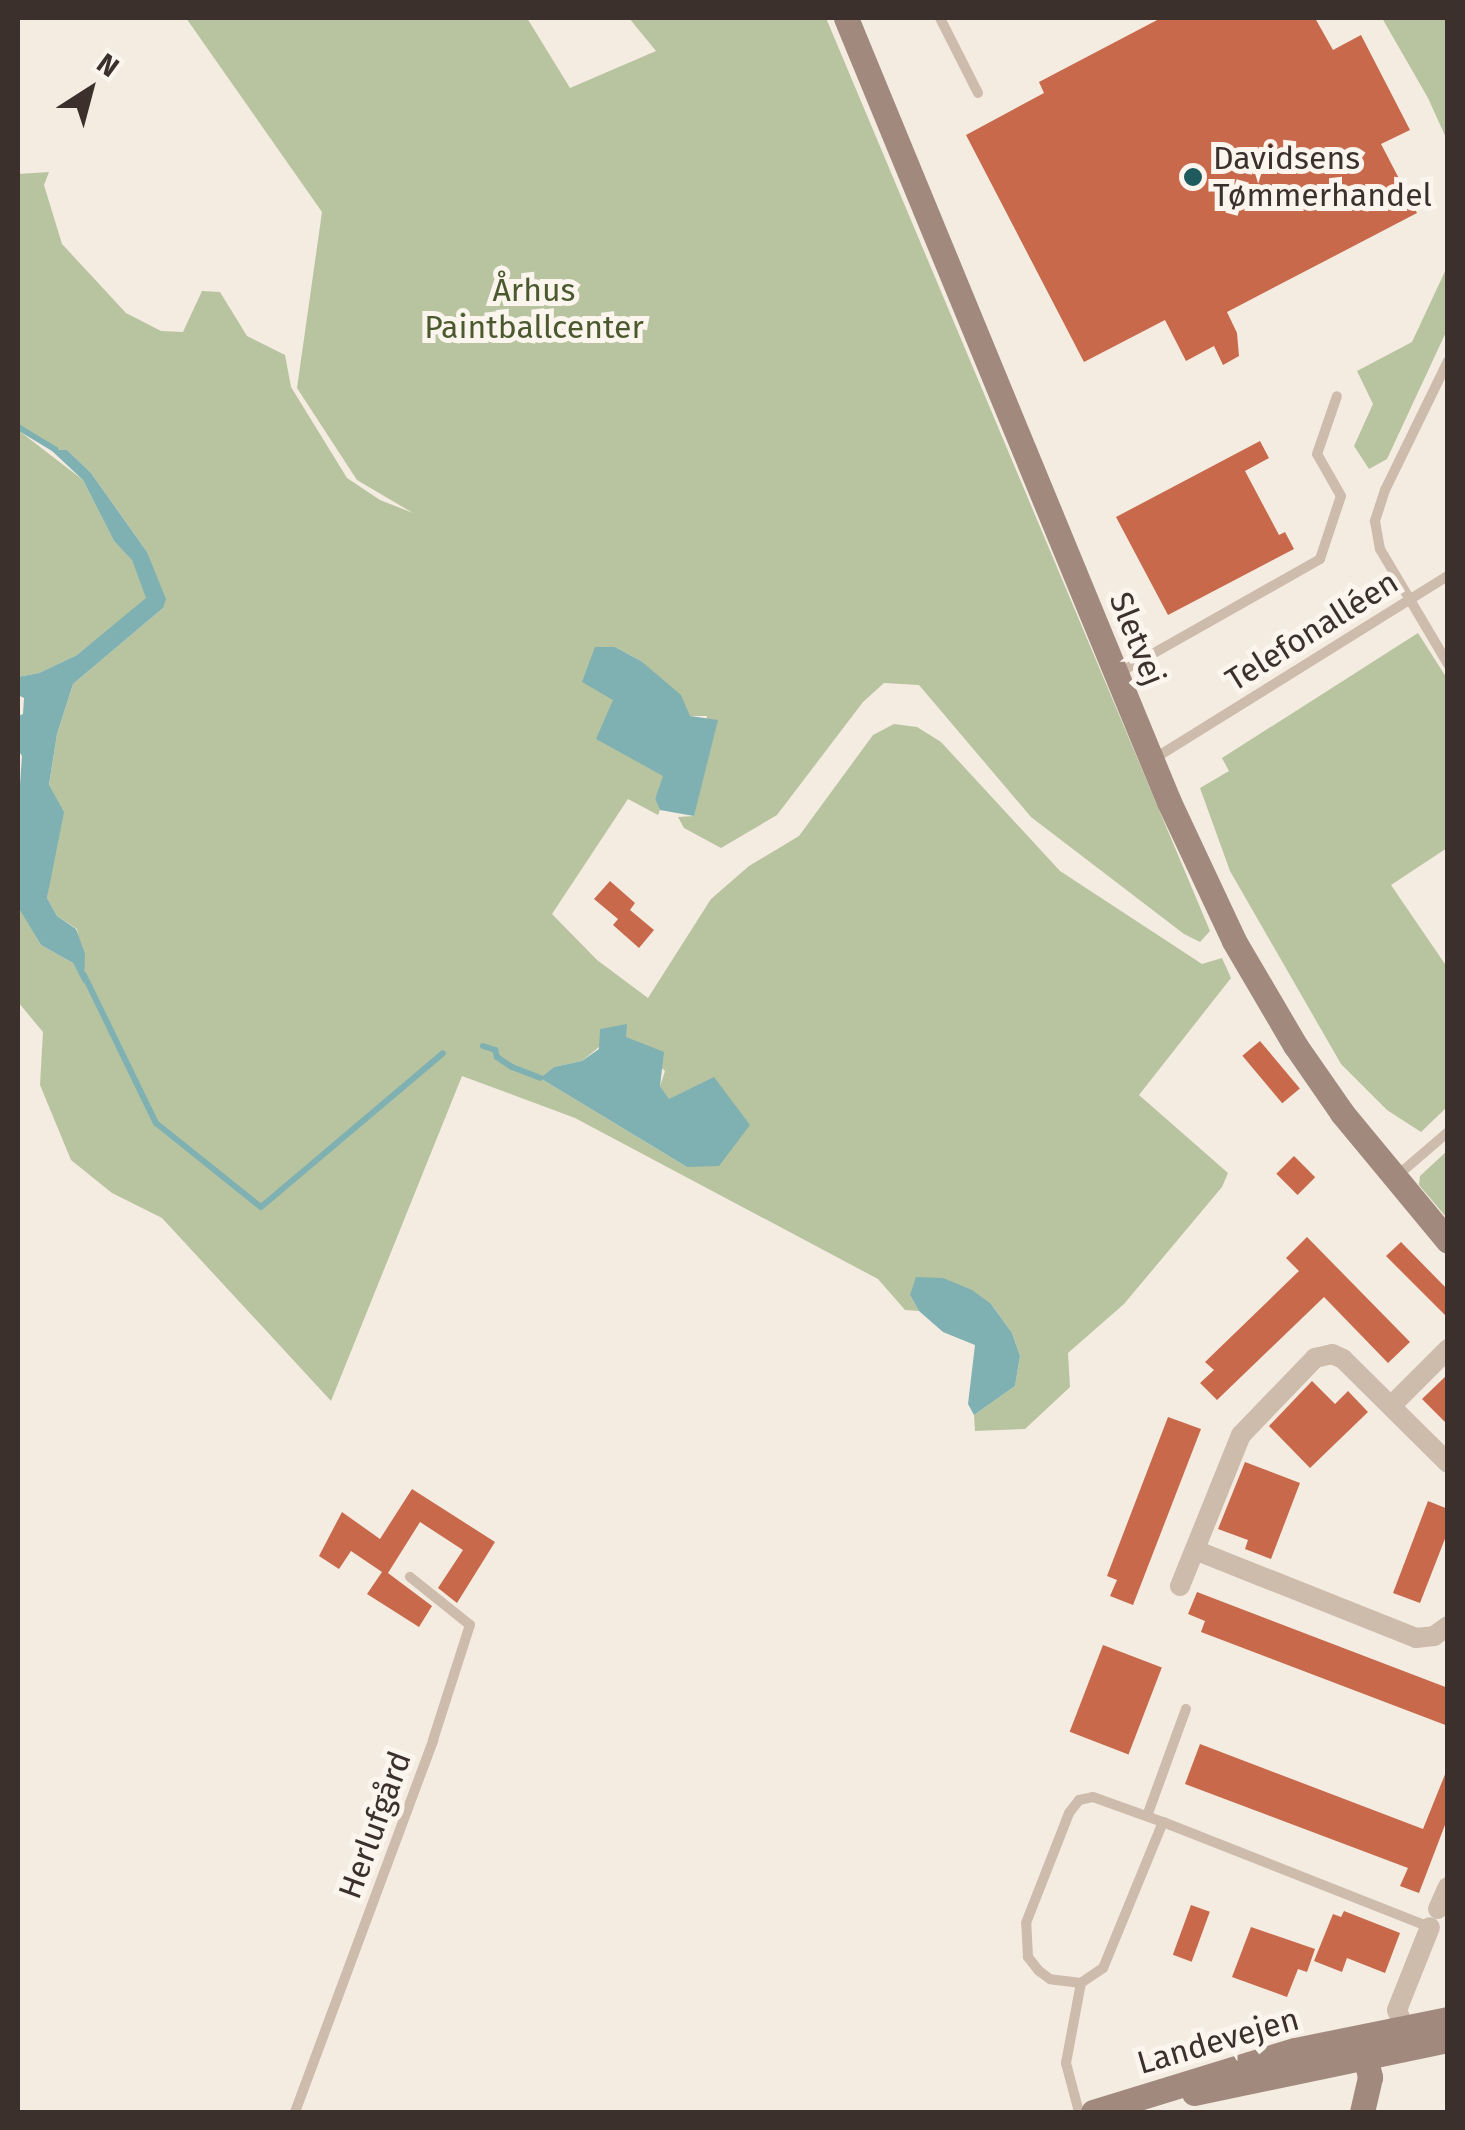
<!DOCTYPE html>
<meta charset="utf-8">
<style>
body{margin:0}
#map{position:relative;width:1465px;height:2130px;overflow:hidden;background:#f4ebe1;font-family:"Fira Sans",sans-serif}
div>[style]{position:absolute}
.green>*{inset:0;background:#b8c4a0}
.water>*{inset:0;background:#7fb0b2}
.stream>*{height:6px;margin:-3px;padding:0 3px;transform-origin:3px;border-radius:3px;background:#7fb0b2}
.building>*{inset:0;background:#c8694b;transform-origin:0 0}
.lane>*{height:10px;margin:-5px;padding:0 5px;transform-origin:5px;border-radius:5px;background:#cdbbac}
.street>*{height:20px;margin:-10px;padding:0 10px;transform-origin:10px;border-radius:10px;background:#cdbbac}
.secondary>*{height:25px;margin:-12.5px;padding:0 12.5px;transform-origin:12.5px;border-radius:12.5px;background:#a18a7d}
.dots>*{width:28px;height:28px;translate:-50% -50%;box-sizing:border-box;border:5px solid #fbf5ee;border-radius:50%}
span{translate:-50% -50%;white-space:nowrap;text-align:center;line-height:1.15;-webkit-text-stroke:10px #fbf5ee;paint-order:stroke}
.poi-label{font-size:32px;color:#3b302b}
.left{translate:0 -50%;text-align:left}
.park-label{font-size:32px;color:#4a5a2e}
.street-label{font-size:32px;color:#3b302b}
.frame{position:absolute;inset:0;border:20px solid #3b302b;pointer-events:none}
.north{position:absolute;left:40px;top:40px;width:100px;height:100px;-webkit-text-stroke:8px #fbf5ee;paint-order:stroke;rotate:36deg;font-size:28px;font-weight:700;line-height:40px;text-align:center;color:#3b302b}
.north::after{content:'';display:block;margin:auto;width:35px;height:45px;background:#3b302b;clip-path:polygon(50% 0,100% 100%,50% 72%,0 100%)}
</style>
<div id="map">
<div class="green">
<i style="clip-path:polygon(evenodd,186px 18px,527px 18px,570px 88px,656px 51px,629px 18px,826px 18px,1210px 931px,1200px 942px,1184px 934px,1031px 817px,919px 685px,884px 683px,863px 702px,777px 815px,721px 848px,684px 828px,678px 817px,694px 816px,707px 716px,689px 716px,641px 661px,615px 647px,595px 647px,613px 700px,664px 777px,655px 799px,660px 810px,658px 815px,628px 799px,552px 914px,597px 960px,648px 998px,711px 899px,749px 866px,799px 836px,873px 735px,894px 724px,917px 727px,941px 742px,1060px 871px,1202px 964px,1222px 958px,1231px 978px,1139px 1095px,1228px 1173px,1222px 1187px,1124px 1304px,1068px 1353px,1070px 1387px,1025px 1429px,975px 1431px,974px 1415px,1015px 1386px,1020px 1356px,1012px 1333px,991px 1304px,910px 1295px,919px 1311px,905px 1310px,878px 1279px,575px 1118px,462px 1076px,331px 1401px,162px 1218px,112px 1193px,71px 1160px,40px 1085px,43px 1032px,18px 1002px,18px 884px,23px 890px,21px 910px,41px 945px,73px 963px,83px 981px,77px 929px,57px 916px,47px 898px,53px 856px,49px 786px,57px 734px,73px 684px,163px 608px,147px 552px,91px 473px,67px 450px,56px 450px,18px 427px,18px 174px,49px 172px,44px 185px,62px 244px,126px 313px,161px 331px,183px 332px,202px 291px,220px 292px,247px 336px,285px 355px,291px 387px,347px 478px,380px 500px,413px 513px,357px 480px,297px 388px,322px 212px,186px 18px,626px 1025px,626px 1037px,665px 1071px,660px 1086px,669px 1100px,687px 1167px,540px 1078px,554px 1067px,582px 1061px,626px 1025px)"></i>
<i style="clip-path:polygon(1382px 18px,1447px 18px,1447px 140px,1428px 98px)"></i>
<i style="clip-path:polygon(1447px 267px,1447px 330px,1387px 459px,1369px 469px,1354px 446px,1373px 404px,1357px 371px,1412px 342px)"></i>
<i style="clip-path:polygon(18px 430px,83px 480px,114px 541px,132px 559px,147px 599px,77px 655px,39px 673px,18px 677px)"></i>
<i style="clip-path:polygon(1418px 633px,1448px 680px,1447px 848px,1391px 885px,1447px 967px,1447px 1107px,1421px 1132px,1387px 1110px,1341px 1064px,1230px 871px,1200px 788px,1229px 771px,1222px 758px)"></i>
<i style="clip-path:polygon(1447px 1151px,1447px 1218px,1419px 1185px,1420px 1176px)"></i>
</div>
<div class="water">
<i style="clip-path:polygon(51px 450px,67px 450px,91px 473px,147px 552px,166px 599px,163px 608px,73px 684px,57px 734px,49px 785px,64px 812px,47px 898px,57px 916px,76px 929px,85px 954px,84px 984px,73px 963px,41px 945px,20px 910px,18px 814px,22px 756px,18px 750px,18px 716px,23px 714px,24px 698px,18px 695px,18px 677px,39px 673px,77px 655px,146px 598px,132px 560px,114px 541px,83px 480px)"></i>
<i style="clip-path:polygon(595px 647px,615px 647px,641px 661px,681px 695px,690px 716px,718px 720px,694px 816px,660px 810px,655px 799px,663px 776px,596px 739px,613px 700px,582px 682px)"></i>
<i style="clip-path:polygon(627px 1024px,626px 1037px,664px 1052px,660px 1086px,669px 1099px,714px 1077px,750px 1125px,719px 1166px,687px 1167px,540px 1078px,554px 1067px,582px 1061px,599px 1049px,600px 1029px)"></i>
<i style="clip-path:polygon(916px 1277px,943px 1278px,972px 1290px,991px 1304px,1012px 1333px,1020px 1356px,1015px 1386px,974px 1415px,968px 1404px,975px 1345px,943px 1332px,919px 1311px,910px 1295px)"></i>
</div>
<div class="stream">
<i style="left:18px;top:427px;width:44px;rotate:31.2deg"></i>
<i style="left:84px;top:975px;width:165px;rotate:64.1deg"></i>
<i style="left:156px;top:1123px;width:134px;rotate:38.7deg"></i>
<i style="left:261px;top:1207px;width:238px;rotate:-40.2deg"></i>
<i style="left:483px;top:1046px;width:13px;rotate:18deg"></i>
<i style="left:495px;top:1050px;width:7px;rotate:74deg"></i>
<i style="left:497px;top:1057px;width:18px;rotate:34deg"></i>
<i style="left:512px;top:1067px;width:30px;rotate:21deg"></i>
</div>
<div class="building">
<i style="clip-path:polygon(1161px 18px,1315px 18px,1333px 50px,1361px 35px,1410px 130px,1381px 144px,1417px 213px,1227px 312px,1237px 333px,1239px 356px,1223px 365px,1214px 346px,1186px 361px,1165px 320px,1084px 362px,966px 135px,1044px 93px,1039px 82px)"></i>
<i style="clip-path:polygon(1260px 441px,1269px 458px,1245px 471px,1279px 535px,1285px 532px,1294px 549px,1168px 615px,1116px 517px)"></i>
<i style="clip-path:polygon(610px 881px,635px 903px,630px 910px,654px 930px,639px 948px,613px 925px,618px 919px,594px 899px)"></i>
<i style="left:1260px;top:1041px;width:62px;height:23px;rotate:50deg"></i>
<i style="left:1294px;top:1156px;width:30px;height:25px;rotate:45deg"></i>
<i style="clip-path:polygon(1307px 1237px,1410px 1342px,1388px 1363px,1324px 1297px,1217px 1400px,1200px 1383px,1214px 1370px,1205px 1362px,1299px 1271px,1286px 1258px)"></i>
<i style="clip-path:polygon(1401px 1242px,1448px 1290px,1448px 1318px,1386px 1256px)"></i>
<i style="clip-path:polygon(1448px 1374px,1448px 1425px,1422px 1399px)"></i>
<i style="clip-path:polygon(1312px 1381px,1335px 1404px,1348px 1391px,1368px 1412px,1310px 1468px,1269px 1426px)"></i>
<i style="clip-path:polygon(1168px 1417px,1201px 1429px,1133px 1605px,1110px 1596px,1117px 1580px,1107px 1576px)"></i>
<i style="clip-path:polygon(1245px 1462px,1300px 1483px,1271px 1559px,1245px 1549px,1248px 1540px,1218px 1529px)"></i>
<i style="clip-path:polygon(412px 1489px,495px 1542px,457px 1603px,438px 1588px,463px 1550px,420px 1522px,388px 1573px,432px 1606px,419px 1627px,367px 1594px,382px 1572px,351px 1551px,339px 1569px,319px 1556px,342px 1512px,380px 1539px)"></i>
<i style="clip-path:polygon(1428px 1501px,1448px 1509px,1448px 1531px,1420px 1603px,1393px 1593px)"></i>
<i style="clip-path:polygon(1197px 1592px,1448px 1688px,1448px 1726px,1201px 1632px,1205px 1621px,1188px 1614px)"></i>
<i style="left:1103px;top:1645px;width:63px;height:93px;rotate:21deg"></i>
<i style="clip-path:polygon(1200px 1744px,1423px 1829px,1448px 1767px,1448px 1817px,1419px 1893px,1400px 1886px,1408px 1868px,1185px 1784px)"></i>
<i style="left:1191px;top:1905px;width:20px;height:53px;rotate:20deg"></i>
<i style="clip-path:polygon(1344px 1911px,1400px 1933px,1385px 1973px,1347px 1958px,1342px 1972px,1314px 1961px,1333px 1914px,1341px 1917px)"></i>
<i style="clip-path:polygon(1251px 1927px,1315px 1949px,1307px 1972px,1298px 1969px,1287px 1997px,1232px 1977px)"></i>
</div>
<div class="lane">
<i style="left:940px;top:18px;width:84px;rotate:63.1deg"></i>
<i style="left:1448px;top:361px;width:144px;rotate:116deg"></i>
<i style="left:1385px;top:490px;width:33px;rotate:108deg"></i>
<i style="left:1375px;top:521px;width:28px;rotate:80deg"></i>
<i style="left:1380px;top:549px;width:134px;rotate:59.4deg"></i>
<i style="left:1117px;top:674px;width:233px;rotate:-29.5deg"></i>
<i style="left:1320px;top:559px;width:66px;rotate:-71.6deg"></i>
<i style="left:1341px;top:496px;width:48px;rotate:-119.7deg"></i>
<i style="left:1317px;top:454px;width:61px;rotate:-71deg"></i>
<i style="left:1152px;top:760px;width:349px;rotate:-31.9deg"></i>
<i style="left:1398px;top:1175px;width:66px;rotate:-40.7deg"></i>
<i style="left:1147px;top:1816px;width:114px;rotate:-70deg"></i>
<i style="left:1163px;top:1822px;width:158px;rotate:112.3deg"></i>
<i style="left:1103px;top:1968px;width:27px;rotate:146deg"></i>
<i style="left:1081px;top:1983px;width:31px;rotate:-173deg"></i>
<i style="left:1050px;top:1979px;width:14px;rotate:-144deg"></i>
<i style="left:1039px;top:1971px;width:18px;rotate:-128deg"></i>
<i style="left:1028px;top:1957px;width:34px;rotate:-93deg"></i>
<i style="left:1026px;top:1923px;width:118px;rotate:-68.6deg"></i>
<i style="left:1069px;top:1813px;width:16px;rotate:-52deg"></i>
<i style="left:1079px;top:1800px;width:14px;rotate:-12deg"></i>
<i style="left:1093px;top:1797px;width:74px;rotate:19.7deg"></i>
<i style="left:1163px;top:1822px;width:286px;rotate:21.5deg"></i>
<i style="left:295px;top:2112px;width:397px;rotate:-69.6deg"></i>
<i style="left:433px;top:1740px;width:121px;rotate:-72.2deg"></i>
<i style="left:470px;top:1625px;width:77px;rotate:-141.3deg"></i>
<i style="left:1079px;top:2112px;width:51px;rotate:-104.9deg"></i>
<i style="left:1066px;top:2063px;width:81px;rotate:-79.4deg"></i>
</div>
<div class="street">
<i style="left:1391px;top:1406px;width:81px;rotate:-45deg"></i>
<i style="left:1195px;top:1550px;width:238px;rotate:21.7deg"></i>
<i style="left:1416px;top:1638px;width:18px;rotate:-6deg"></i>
<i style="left:1434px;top:1636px;width:17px;rotate:-36deg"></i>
<i style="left:1180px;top:1586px;width:163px;rotate:-68deg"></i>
<i style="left:1241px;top:1435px;width:107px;rotate:-46.1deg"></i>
<i style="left:1315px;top:1358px;width:17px;rotate:-13deg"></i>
<i style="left:1332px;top:1354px;width:12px;rotate:24deg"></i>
<i style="left:1343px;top:1359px;width:148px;rotate:44.7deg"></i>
<i style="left:1438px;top:1909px;width:24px;rotate:-66deg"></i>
<i style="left:1404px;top:2028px;width:19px;rotate:-111deg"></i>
<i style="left:1397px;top:2010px;width:89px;rotate:-68.3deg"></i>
</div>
<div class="secondary">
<i style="left:846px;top:18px;width:848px;rotate:67.61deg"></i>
<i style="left:1169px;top:802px;width:153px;rotate:64.9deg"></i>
<i style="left:1234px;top:941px;width:121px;rotate:59.6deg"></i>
<i style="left:1295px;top:1045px;width:83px;rotate:55.3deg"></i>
<i style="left:1342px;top:1113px;width:166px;rotate:50.4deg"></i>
<i style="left:1194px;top:2093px;width:259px;rotate:-11.8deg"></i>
<i style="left:1093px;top:2112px;width:211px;rotate:-17.1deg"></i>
<i style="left:1295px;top:2050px;width:156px;rotate:-11.5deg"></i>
<i style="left:1362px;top:2112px;width:36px;rotate:-77deg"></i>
<i style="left:1370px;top:2077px;width:22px;rotate:-103deg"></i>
</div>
<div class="dots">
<i style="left:1193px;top:177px;background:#1f5a5e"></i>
</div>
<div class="poi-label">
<span class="left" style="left:1213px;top:177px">Davidsens<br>Tømmerhandel</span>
</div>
<div class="park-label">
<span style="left:534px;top:309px">Århus<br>Paintballcenter</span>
</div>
<div class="street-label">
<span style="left:1312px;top:631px;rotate:-32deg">Telefonalléen</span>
<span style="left:1137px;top:639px;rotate:68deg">Sletvej</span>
<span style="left:375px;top:1825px;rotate:-70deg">Herlufgård</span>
<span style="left:1218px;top:2041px;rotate:-16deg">Landevejen</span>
</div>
<div class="frame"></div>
<div class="north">N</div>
</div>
